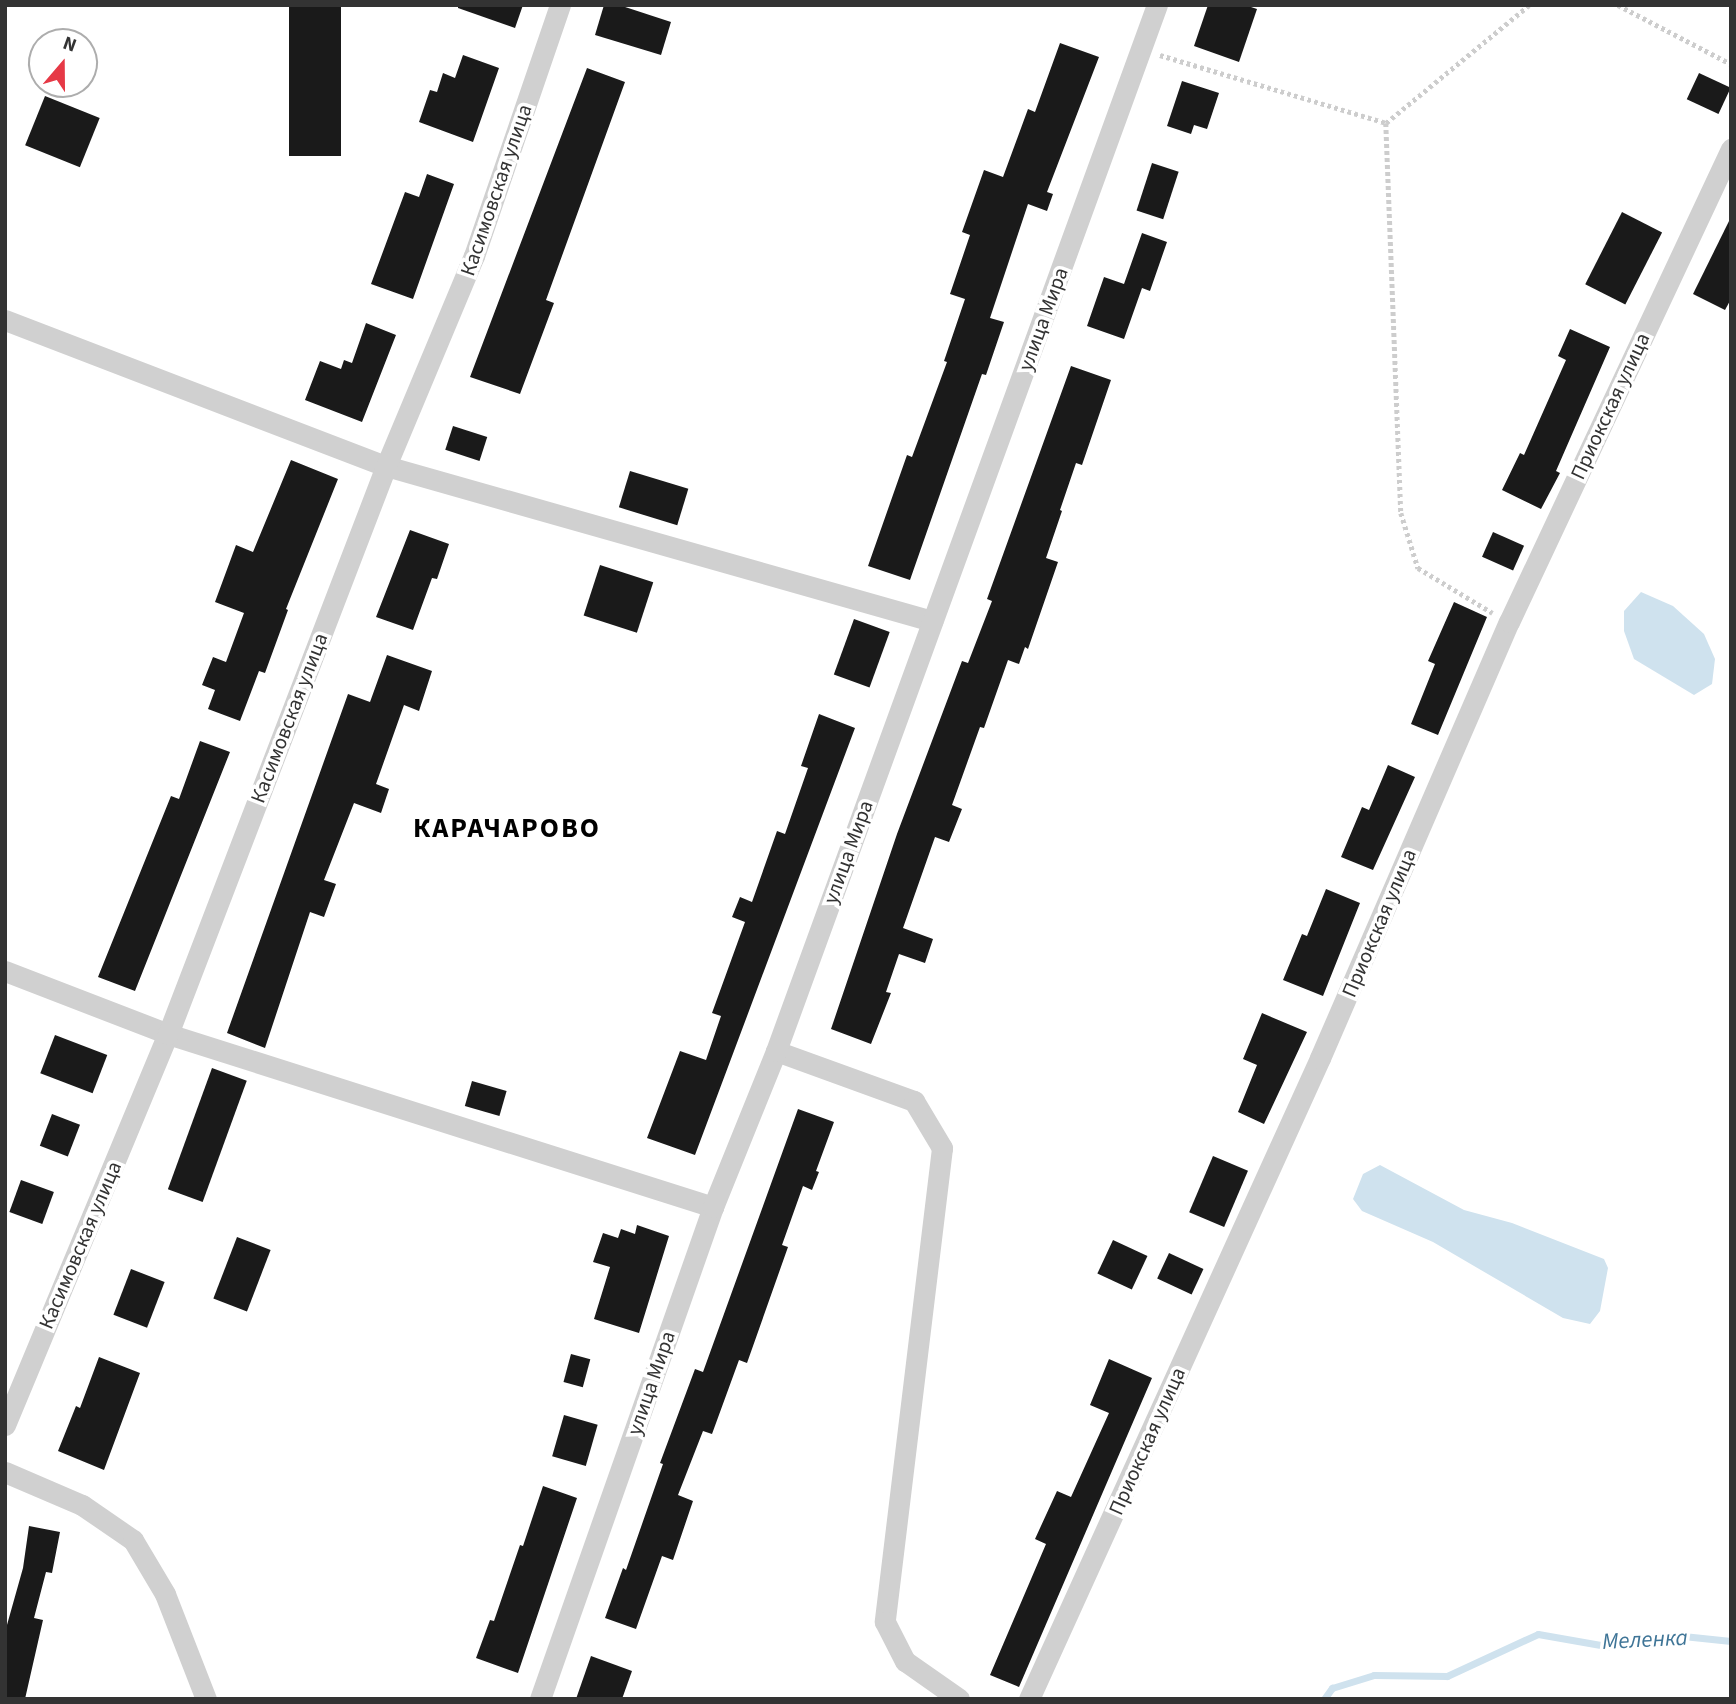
<!DOCTYPE html>
<meta charset="utf-8">
<style>
body{margin:0}
#map{position:relative;width:1736px;height:1704px;overflow:hidden;background:#fff;font-family:"Source Sans 3",sans-serif}
div>[style]{position:absolute}
.water>*{inset:0;background:#cfe2ee}
.stream>*{height:7px;margin:-3.5px;padding:0 3.5px;transform-origin:3.5px;border-radius:3.5px;background:#cfe2ee}
.building>*{inset:0;background:#1a1a1a;transform-origin:0 0}
.path>*{height:4.5px;margin-top:-2.25px;transform-origin:0;background:repeating-linear-gradient(90deg,#cdcdcd 0 3.5px,transparent 0 7px)}
.minor>*{height:21px;margin:-10.5px;padding:0 10.5px;transform-origin:10.5px;border-radius:10.5px;background:#d0d0d0}
span{translate:-50% -50%;white-space:nowrap;text-align:center;line-height:1.15;-webkit-text-stroke:7px #fff;paint-order:stroke}
.street-label{font-size:21px;color:#333}
.water-label{font-size:23px;color:#3f7597;font-style:italic}
.district-label{font-size:28px;color:#000;font-weight:700;letter-spacing:2px}
.frame{position:absolute;inset:0;border:7px solid #333;pointer-events:none}
.north{position:absolute;left:28px;top:28px;width:70px;height:70px;box-sizing:border-box;background:#fff;border:2px solid #adadad;border-radius:50%;rotate:20deg;font-size:19px;font-weight:700;line-height:28px;text-align:center;color:#333}
.north::after{content:'';display:block;margin:auto;width:24px;height:32px;background:#e63946;clip-path:polygon(50% 0,100% 100%,50% 72%,0 100%)}
</style>
<div id="map">
<div class="water">
<i style="clip-path:polygon(1641px 592px,1673px 606px,1704px 634px,1715px 659px,1712px 684px,1694px 695px,1634px 659px,1624px 631px,1624px 611px)"></i>
<i style="clip-path:polygon(1380px 1165px,1464px 1210px,1512px 1223px,1604px 1259px,1608px 1268px,1600px 1311px,1590px 1324px,1563px 1318px,1433px 1242px,1362px 1211px,1353px 1199px,1363px 1174px)"></i>
</div>
<div class="stream">
<i style="left:1324px;top:1699px;width:14px;rotate:-54deg"></i>
<i style="left:1332px;top:1688px;width:44px;rotate:-17.2deg"></i>
<i style="left:1374px;top:1675px;width:73px;rotate:0.8deg"></i>
<i style="left:1447px;top:1676px;width:100px;rotate:-24.8deg"></i>
<i style="left:1538px;top:1634px;width:75px;rotate:10deg"></i>
<i style="left:1612px;top:1647px;width:72px;rotate:-8.8deg"></i>
<i style="left:1683px;top:1636px;width:48px;rotate:5.9deg"></i>
</div>
<div class="building">
<i style="left:289px;top:5px;width:52px;height:151px"></i>
<i style="clip-path:polygon(458px 5px,523px 5px,515px 28px,458px 8px)"></i>
<i style="clip-path:polygon(604px 5px,619px 5px,671px 22px,661px 55px,595px 35px)"></i>
<i style="clip-path:polygon(1208px 5px,1245px 5px,1257px 9px,1239px 62px,1194px 46px)"></i>
<i style="clip-path:polygon(1060px 43px,1099px 57px,1047px 192px,1053px 194px,1047px 211px,1028px 204px,990px 318px,1004px 322px,986px 375px,982px 374px,910px 580px,868px 566px,907px 455px,912px 457px,947px 362px,944px 361px,965px 299px,950px 294px,970px 235px,962px 232px,984px 170px,1003px 177px,1028px 109px,1035px 112px)"></i>
<i style="clip-path:polygon(463px 55px,499px 68px,473px 142px,419px 122px,430px 90px,437px 92px,443px 73px,455px 78px)"></i>
<i style="clip-path:polygon(587px 68px,625px 82px,546px 300px,554px 303px,520px 394px,470px 377px)"></i>
<i style="left:1699px;top:73px;width:35px;height:29px;rotate:25deg"></i>
<i style="clip-path:polygon(1182px 81px,1219px 93px,1207px 129px,1194px 125px,1191px 134px,1167px 126px)"></i>
<i style="left:45px;top:96px;width:59px;height:53px;rotate:22deg"></i>
<i style="left:1152px;top:163px;width:28px;height:50px;rotate:18deg"></i>
<i style="clip-path:polygon(427px 174px,454px 184px,413px 299px,371px 284px,405px 192px,419px 197px)"></i>
<i style="left:1622px;top:212px;width:45px;height:81px;rotate:27deg"></i>
<i style="clip-path:polygon(1731px 217px,1731px 299px,1725px 310px,1693px 294px)"></i>
<i style="clip-path:polygon(1142px 233px,1167px 242px,1150px 291px,1142px 288px,1124px 339px,1087px 326px,1104px 277px,1124px 284px)"></i>
<i style="clip-path:polygon(366px 323px,396px 335px,362px 422px,305px 400px,320px 361px,341px 369px,344px 360px,352px 363px)"></i>
<i style="clip-path:polygon(1570px 329px,1610px 347px,1556px 471px,1560px 473px,1541px 509px,1502px 490px,1520px 453px,1524px 455px,1566px 360px,1558px 356px)"></i>
<i style="clip-path:polygon(1071px 366px,1111px 380px,1082px 465px,1076px 463px,1060px 510px,1062px 511px,1046px 558px,1058px 562px,1028px 649px,1025px 647px,1019px 664px,1008px 660px,984px 728px,980px 727px,952px 805px,962px 809px,949px 842px,935px 837px,903px 928px,933px 939px,925px 963px,899px 954px,886px 992px,891px 993px,871px 1044px,831px 1029px,897px 834px,962px 661px,968px 663px,992px 601px,987px 599px)"></i>
<i style="left:453px;top:426px;width:36px;height:25px;rotate:18deg"></i>
<i style="clip-path:polygon(291px 460px,338px 479px,286px 609px,288px 610px,265px 673px,259px 671px,240px 721px,208px 709px,215px 690px,202px 685px,213px 657px,226px 662px,244px 613px,215px 602px,236px 545px,253px 552px)"></i>
<i style="left:630px;top:471px;width:61px;height:38px;rotate:17deg"></i>
<i style="clip-path:polygon(410px 530px,449px 544px,437px 579px,432px 578px,413px 630px,376px 617px)"></i>
<i style="left:1493px;top:532px;width:34px;height:27px;rotate:24deg"></i>
<i style="left:600px;top:565px;width:56px;height:53px;rotate:18deg"></i>
<i style="clip-path:polygon(1454px 602px,1487px 617px,1438px 735px,1411px 724px,1435px 664px,1428px 661px)"></i>
<i style="left:854px;top:619px;width:38px;height:59px;rotate:20deg"></i>
<i style="clip-path:polygon(387px 655px,432px 671px,419px 711px,404px 705px,376px 784px,389px 789px,381px 813px,354px 803px,324px 880px,336px 884px,324px 917px,310px 912px,265px 1048px,227px 1033px,348px 694px,370px 702px)"></i>
<i style="clip-path:polygon(819px 714px,855px 728px,695px 1155px,647px 1138px,680px 1051px,706px 1060px,721px 1016px,712px 1013px,745px 922px,732px 917px,740px 897px,752px 902px,777px 831px,785px 834px,808px 768px,801px 766px)"></i>
<i style="clip-path:polygon(200px 741px,230px 752px,135px 991px,98px 977px,171px 796px,179px 799px)"></i>
<i style="clip-path:polygon(1388px 765px,1415px 777px,1373px 870px,1341px 857px,1362px 807px,1369px 810px)"></i>
<i style="clip-path:polygon(1326px 889px,1360px 903px,1323px 996px,1283px 980px,1302px 934px,1307px 936px)"></i>
<i style="clip-path:polygon(1262px 1013px,1307px 1032px,1264px 1124px,1238px 1112px,1257px 1065px,1243px 1059px)"></i>
<i style="left:55px;top:1035px;width:56px;height:41px;rotate:21deg"></i>
<i style="left:212px;top:1068px;width:37px;height:129px;rotate:20deg"></i>
<i style="left:472px;top:1081px;width:36px;height:26px;rotate:16deg"></i>
<i style="clip-path:polygon(798px 1109px,834px 1122px,816px 1171px,819px 1172px,812px 1190px,803px 1186px,782px 1245px,788px 1247px,747px 1363px,739px 1360px,712px 1434px,703px 1431px,678px 1495px,693px 1501px,673px 1560px,662px 1556px,636px 1629px,605px 1618px,623px 1568px,626px 1570px,663px 1464px,660px 1463px,695px 1369px,703px 1372px)"></i>
<i style="left:52px;top:1114px;width:30px;height:34px;rotate:21deg"></i>
<i style="left:1213px;top:1156px;width:38px;height:61px;rotate:23deg"></i>
<i style="left:21px;top:1180px;width:35px;height:34px;rotate:20deg"></i>
<i style="clip-path:polygon(637px 1225px,669px 1236px,639px 1333px,594px 1319px,610px 1267px,593px 1262px,603px 1233px,618px 1238px,621px 1229px,635px 1234px)"></i>
<i style="left:237px;top:1237px;width:36px;height:66px;rotate:21deg"></i>
<i style="left:1113px;top:1240px;width:38px;height:37px;rotate:25deg"></i>
<i style="left:1169px;top:1253px;width:38px;height:28px;rotate:25deg"></i>
<i style="left:131px;top:1269px;width:36px;height:49px;rotate:21deg"></i>
<i style="left:571px;top:1354px;width:20px;height:29px;rotate:15deg"></i>
<i style="clip-path:polygon(99px 1357px,140px 1373px,104px 1470px,58px 1451px,76px 1406px,80px 1408px)"></i>
<i style="clip-path:polygon(1109px 1359px,1152px 1378px,1019px 1687px,990px 1675px,1046px 1544px,1035px 1539px,1057px 1491px,1071px 1497px,1109px 1413px,1090px 1405px)"></i>
<i style="left:564px;top:1415px;width:35px;height:43px;rotate:16deg"></i>
<i style="clip-path:polygon(543px 1486px,577px 1498px,518px 1673px,476px 1658px,490px 1620px,494px 1621px,520px 1545px,523px 1546px)"></i>
<i style="clip-path:polygon(29px 1526px,60px 1532px,52px 1573px,46px 1572px,34px 1618px,43px 1620px,25px 1699px,5px 1699px,5px 1632px,23px 1568px)"></i>
<i style="clip-path:polygon(591px 1656px,632px 1671px,622px 1699px,576px 1699px)"></i>
</div>
<div class="path">
<i style="left:1618px;top:5px;width:127px;rotate:27.6deg"></i>
<i style="left:1160px;top:55px;width:236px;rotate:16.7deg"></i>
<i style="left:1386px;top:123px;width:390px;rotate:87.8deg"></i>
<i style="left:1401px;top:513px;width:58px;rotate:72.8deg"></i>
<i style="left:1418px;top:568px;width:87px;rotate:31deg"></i>
<i style="left:1386px;top:123px;width:185px;rotate:-39.5deg"></i>
</div>
<div class="minor">
<i style="left:5px;top:320px;width:408px;rotate:21deg"></i>
<i style="left:386px;top:466px;width:568px;rotate:15.85deg"></i>
<i style="left:5px;top:971px;width:175px;rotate:21.1deg"></i>
<i style="left:168px;top:1034px;width:572px;rotate:17.61deg"></i>
<i style="left:776px;top:1051px;width:147px;rotate:19.9deg"></i>
<i style="left:914px;top:1101px;width:55px;rotate:59.2deg"></i>
<i style="left:942px;top:1148px;width:477px;rotate:96.9deg"></i>
<i style="left:885px;top:1622px;width:44px;rotate:62.9deg"></i>
<i style="left:905px;top:1661px;width:66px;rotate:35.1deg"></i>
<i style="left:5px;top:1425px;width:424px;rotate:-67.4deg"></i>
<i style="left:168px;top:1034px;width:608px;rotate:-69deg"></i>
<i style="left:386px;top:466px;width:228px;rotate:-67.3deg"></i>
<i style="left:474px;top:256px;width:265px;rotate:-71.1deg"></i>
<i style="left:5px;top:1472px;width:84px;rotate:23.2deg"></i>
<i style="left:82px;top:1505px;width:62px;rotate:34.5deg"></i>
<i style="left:133px;top:1540px;width:63px;rotate:59.3deg"></i>
<i style="left:165px;top:1594px;width:113px;rotate:68.7deg"></i>
<i style="left:540px;top:1699px;width:522px;rotate:-70.63deg"></i>
<i style="left:713px;top:1207px;width:168px;rotate:-68deg"></i>
<i style="left:776px;top:1051px;width:1113px;rotate:-69.99deg"></i>
<i style="left:1029px;top:1699px;width:704px;rotate:-65.58deg"></i>
<i style="left:1320px;top:1058px;width:475px;rotate:-66.6deg"></i>
<i style="left:1509px;top:622px;width:523px;rotate:-64.86deg"></i>
</div>
<div class="street-label">
<span style="left:496px;top:190px;rotate:-71deg">Касимовская улица</span>
<span style="left:1043px;top:319px;rotate:-70deg">улица Мира</span>
<span style="left:1610px;top:406px;rotate:-65deg">Приокская улица</span>
<span style="left:289px;top:718px;rotate:-69deg">Касимовская улица</span>
<span style="left:848px;top:852px;rotate:-70deg">улица Мира</span>
<span style="left:1379px;top:923px;rotate:-67deg">Приокская улица</span>
<span style="left:80px;top:1245px;rotate:-67deg">Касимовская улица</span>
<span style="left:651px;top:1383px;rotate:-71deg">улица Мира</span>
<span style="left:1147px;top:1441px;rotate:-66deg">Приокская улица</span>
</div>
<div class="water-label">
<span style="left:1645px;top:1640px;rotate:-3deg">Меленка</span>
</div>
<div class="district-label">
<span style="left:507px;top:828px">КАРАЧАРОВО</span>
</div>
<div class="frame"></div>
<div class="north">N</div>
</div>
